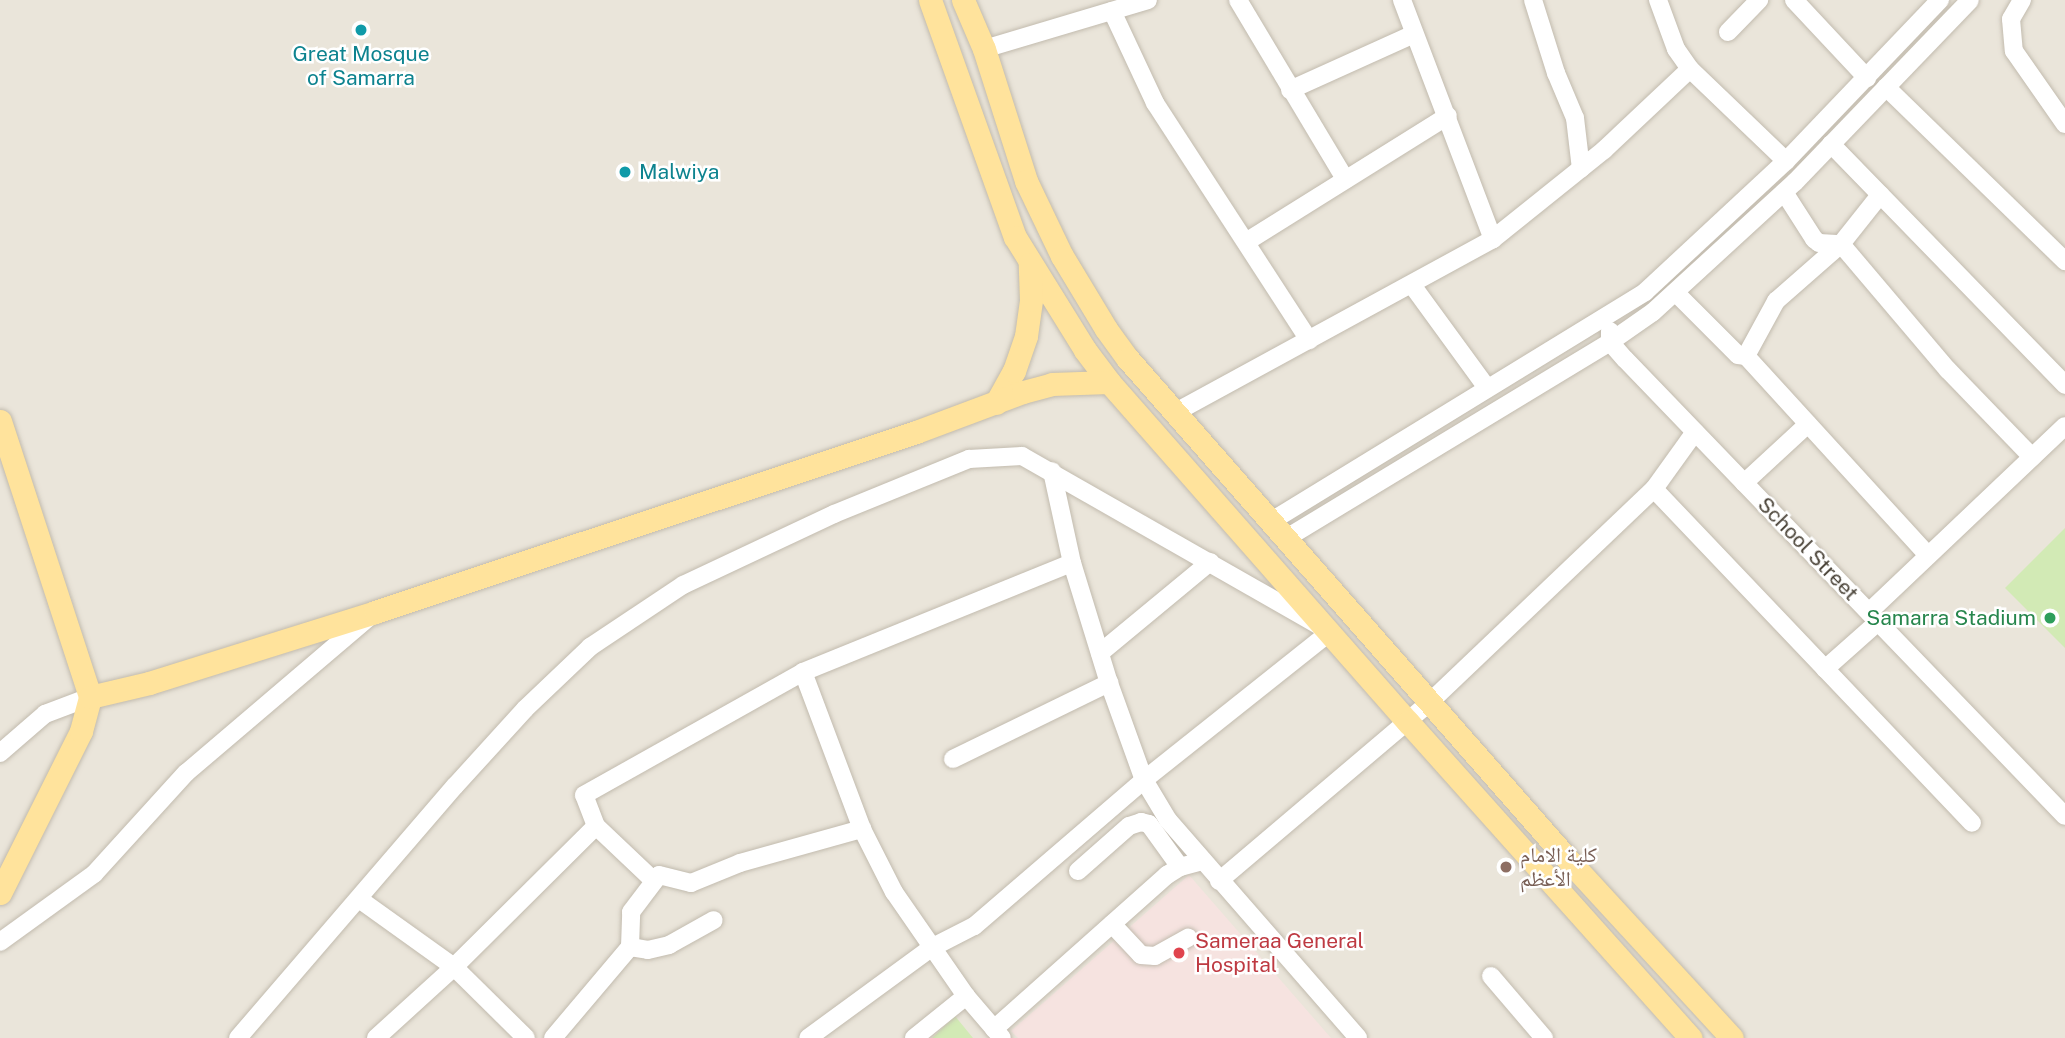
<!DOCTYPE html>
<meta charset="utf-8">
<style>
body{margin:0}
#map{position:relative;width:2065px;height:1038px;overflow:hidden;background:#f6f3ec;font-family:"Public Sans","Noto Naskh Arabic",sans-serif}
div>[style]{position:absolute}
.residential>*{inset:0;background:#eae5da;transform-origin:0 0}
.medical>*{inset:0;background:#f6e3e0}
.green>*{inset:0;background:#d2eab5}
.roads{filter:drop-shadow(0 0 2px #c2bbae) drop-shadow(0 0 2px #c2bbae)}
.minor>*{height:18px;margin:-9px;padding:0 9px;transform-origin:9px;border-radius:9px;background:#fff}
.major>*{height:23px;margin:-11.5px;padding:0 11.5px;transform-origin:11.5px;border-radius:11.5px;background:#ffe39c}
.dots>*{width:19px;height:19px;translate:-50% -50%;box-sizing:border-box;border:4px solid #fff;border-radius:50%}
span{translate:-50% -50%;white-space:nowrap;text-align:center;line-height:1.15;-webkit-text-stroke:5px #fff;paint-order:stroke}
.culture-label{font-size:21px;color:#0d838f}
.left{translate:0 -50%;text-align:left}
.street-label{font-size:21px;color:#4b4439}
.leisure-label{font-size:21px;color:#27864d}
.right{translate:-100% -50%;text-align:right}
.education-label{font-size:21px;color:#785e54}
.health-label{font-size:21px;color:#be3a42}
</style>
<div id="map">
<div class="residential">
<i style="left:0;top:0;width:2065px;height:1038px"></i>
</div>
<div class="medical">
<i style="clip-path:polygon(1189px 875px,1331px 1038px,1018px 1038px,1011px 1031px)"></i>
</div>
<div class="green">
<i style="clip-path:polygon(2065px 528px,2065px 648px,2005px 588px)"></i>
<i style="clip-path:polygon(955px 1016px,973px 1038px,932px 1038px)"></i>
</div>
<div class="roads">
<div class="minor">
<i style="left:1238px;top:0;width:209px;rotate:59.1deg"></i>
<i style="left:1402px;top:0;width:256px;rotate:69.2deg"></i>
<i style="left:1533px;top:0;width:77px;rotate:72.5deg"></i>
<i style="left:1556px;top:73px;width:49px;rotate:67.1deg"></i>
<i style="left:1575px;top:118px;width:51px;rotate:83.3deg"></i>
<i style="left:1658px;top:0;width:52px;rotate:69.8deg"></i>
<i style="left:1676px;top:49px;width:24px;rotate:55deg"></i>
<i style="left:1690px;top:69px;width:133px;rotate:43.8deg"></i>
<i style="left:1794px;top:0;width:107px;rotate:46.9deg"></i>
<i style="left:2022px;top:0;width:22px;rotate:120deg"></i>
<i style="left:2011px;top:19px;width:32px;rotate:85deg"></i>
<i style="left:2014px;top:51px;width:89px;rotate:55.1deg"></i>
<i style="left:1112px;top:11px;width:102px;rotate:64.9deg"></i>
<i style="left:1155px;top:103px;width:283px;rotate:57deg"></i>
<i style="left:1728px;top:32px;width:45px;rotate:-45.9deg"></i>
<i style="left:984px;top:49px;width:171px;rotate:-16.6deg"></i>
<i style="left:1886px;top:87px;width:250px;rotate:44.2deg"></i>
<i style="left:1290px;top:90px;width:136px;rotate:-24.3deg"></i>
<i style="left:1831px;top:144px;width:336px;rotate:45.8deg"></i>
<i style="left:1784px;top:192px;width:56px;rotate:57.4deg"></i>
<i style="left:1814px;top:239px;width:6px;rotate:39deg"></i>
<i style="left:1819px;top:243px;width:22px;rotate:3deg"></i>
<i style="left:1841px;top:244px;width:165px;rotate:49.7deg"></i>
<i style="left:1948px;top:370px;width:121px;rotate:46deg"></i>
<i style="left:1246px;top:242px;width:238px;rotate:-32deg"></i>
<i style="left:1412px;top:285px;width:127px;rotate:53.9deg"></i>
<i style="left:1677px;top:294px;width:86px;rotate:45deg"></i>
<i style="left:1738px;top:355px;width:8px;rotate:7deg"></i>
<i style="left:1746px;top:356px;width:63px;rotate:-61.4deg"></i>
<i style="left:1776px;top:301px;width:86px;rotate:-41.2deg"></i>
<i style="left:1841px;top:244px;width:63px;rotate:-51.5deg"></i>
<i style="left:1610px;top:331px;width:11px;rotate:90deg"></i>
<i style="left:1610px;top:342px;width:23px;rotate:49deg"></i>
<i style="left:1625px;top:359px;width:634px;rotate:46.09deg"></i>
<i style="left:1746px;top:356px;width:270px;rotate:47.6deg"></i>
<i style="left:1176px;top:412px;width:361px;rotate:-28.6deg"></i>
<i style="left:1493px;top:239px;width:142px;rotate:-38.7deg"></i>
<i style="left:1604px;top:150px;width:118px;rotate:-43.3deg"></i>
<i style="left:1744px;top:483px;width:87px;rotate:-42.7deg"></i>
<i style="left:1654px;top:489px;width:461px;rotate:46.4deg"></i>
<i style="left:1270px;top:522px;width:440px;rotate:-31.5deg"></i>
<i style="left:1645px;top:292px;width:192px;rotate:-42.9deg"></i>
<i style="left:1786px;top:161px;width:223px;rotate:-46.3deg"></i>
<i style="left:1285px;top:539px;width:380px;rotate:-31.2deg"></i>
<i style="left:1610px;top:342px;width:52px;rotate:-34.9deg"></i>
<i style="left:1653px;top:312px;width:193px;rotate:-42.5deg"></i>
<i style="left:1795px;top:182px;width:252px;rotate:-46.1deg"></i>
<i style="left:1072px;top:563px;width:126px;rotate:72.9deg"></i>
<i style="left:1109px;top:683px;width:103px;rotate:70.2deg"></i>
<i style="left:1144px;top:780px;width:47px;rotate:59deg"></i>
<i style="left:1168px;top:820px;width:289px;rotate:48.9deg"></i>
<i style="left:1869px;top:612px;width:270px;rotate:-43.5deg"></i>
<i style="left:1100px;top:653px;width:143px;rotate:-39.6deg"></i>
<i style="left:1825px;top:669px;width:71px;rotate:-41.6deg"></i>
<i style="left:803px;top:672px;width:168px;rotate:69.4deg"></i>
<i style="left:862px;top:829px;width:71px;rotate:63.1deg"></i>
<i style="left:894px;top:892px;width:126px;rotate:55.3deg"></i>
<i style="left:966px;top:996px;width:55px;rotate:49.4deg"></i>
<i style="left:0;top:753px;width:60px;rotate:-40.9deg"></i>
<i style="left:45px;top:714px;width:48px;rotate:-20.7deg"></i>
<i style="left:953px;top:759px;width:174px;rotate:-26deg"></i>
<i style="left:596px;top:826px;width:80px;rotate:43.5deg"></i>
<i style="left:1078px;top:871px;width:68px;rotate:-41.4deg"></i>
<i style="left:1129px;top:826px;width:13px;rotate:-18deg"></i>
<i style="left:1141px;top:822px;width:8px;rotate:14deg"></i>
<i style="left:1149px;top:824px;width:53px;rotate:54.2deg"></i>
<i style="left:1219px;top:881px;width:277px;rotate:-40.3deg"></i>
<i style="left:1430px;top:702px;width:309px;rotate:-43.6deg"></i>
<i style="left:1654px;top:489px;width:70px;rotate:-54.3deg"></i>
<i style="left:359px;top:899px;width:117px;rotate:35.6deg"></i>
<i style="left:454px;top:967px;width:101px;rotate:44.6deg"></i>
<i style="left:1112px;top:924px;width:42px;rotate:46.9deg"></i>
<i style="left:1141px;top:955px;width:14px;rotate:4deg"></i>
<i style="left:1155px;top:956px;width:38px;rotate:-29deg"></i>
<i style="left:0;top:942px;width:116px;rotate:-35.9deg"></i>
<i style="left:94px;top:874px;width:137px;rotate:-47.7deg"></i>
<i style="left:186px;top:773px;width:240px;rotate:-40.4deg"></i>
<i style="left:630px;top:947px;width:18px;rotate:9deg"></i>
<i style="left:648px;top:950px;width:22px;rotate:-13deg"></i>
<i style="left:669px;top:945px;width:51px;rotate:-29.1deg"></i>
<i style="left:1491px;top:976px;width:82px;rotate:49.5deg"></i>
<i style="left:994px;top:1029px;width:232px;rotate:-41.7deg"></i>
<i style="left:1167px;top:875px;width:15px;rotate:-32deg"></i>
<i style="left:1180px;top:867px;width:23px;rotate:-15deg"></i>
<i style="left:238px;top:1038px;width:333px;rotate:-49.3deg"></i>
<i style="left:455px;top:786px;width:104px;rotate:-47.7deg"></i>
<i style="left:525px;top:709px;width:90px;rotate:-43.6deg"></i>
<i style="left:590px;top:647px;width:112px;rotate:-33.7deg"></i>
<i style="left:683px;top:585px;width:167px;rotate:-25.2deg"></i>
<i style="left:834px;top:514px;width:146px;rotate:-22.2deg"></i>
<i style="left:969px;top:459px;width:53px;rotate:-3.2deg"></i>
<i style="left:1022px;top:456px;width:355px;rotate:29.7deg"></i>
<i style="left:1330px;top:632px;width:238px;rotate:141.5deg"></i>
<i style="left:1144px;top:780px;width:224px;rotate:139.3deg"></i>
<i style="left:974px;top:926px;width:48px;rotate:152.9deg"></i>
<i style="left:931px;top:948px;width:152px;rotate:143.8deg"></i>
<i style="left:376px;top:1038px;width:105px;rotate:-42.3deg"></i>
<i style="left:454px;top:967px;width:200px;rotate:-44.8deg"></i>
<i style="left:596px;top:826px;width:33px;rotate:-111deg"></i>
<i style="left:584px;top:795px;width:251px;rotate:-29.3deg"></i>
<i style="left:803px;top:672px;width:290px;rotate:-22.1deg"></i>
<i style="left:1072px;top:563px;width:94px;rotate:-102.3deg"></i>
<i style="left:553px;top:1038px;width:119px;rotate:-49.8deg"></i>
<i style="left:630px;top:947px;width:35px;rotate:-88deg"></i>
<i style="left:631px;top:912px;width:46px;rotate:-52.9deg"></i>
<i style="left:659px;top:875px;width:33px;rotate:14deg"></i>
<i style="left:691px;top:883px;width:53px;rotate:-22.2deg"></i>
<i style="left:740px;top:863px;width:127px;rotate:-15.6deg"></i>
<i style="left:914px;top:1038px;width:67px;rotate:-38.9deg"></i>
</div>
<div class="major">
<i style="left:930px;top:0;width:252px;rotate:70.3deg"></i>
<i style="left:1015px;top:237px;width:133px;rotate:58.2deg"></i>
<i style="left:1085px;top:350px;width:40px;rotate:53deg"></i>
<i style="left:1109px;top:382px;width:453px;rotate:48.7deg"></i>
<i style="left:1408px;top:722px;width:424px;rotate:48.2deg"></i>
<i style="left:963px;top:0;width:53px;rotate:66.8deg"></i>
<i style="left:984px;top:49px;width:139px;rotate:72.3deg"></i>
<i style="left:1026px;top:181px;width:83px;rotate:64.4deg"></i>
<i style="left:1062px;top:256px;width:85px;rotate:58.9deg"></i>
<i style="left:1106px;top:329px;width:37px;rotate:54deg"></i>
<i style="left:1128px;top:359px;width:670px;rotate:48.69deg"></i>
<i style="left:1570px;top:862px;width:239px;rotate:47.4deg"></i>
<i style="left:996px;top:403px;width:37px;rotate:-61deg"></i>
<i style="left:1014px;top:371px;width:37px;rotate:-71deg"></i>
<i style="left:1026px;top:336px;width:36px;rotate:-82deg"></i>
<i style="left:1031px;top:300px;width:36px;rotate:-92deg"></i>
<i style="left:0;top:421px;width:290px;rotate:71.9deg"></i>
<i style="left:0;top:893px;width:181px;rotate:-63.4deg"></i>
<i style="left:81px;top:731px;width:35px;rotate:-75deg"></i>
<i style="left:90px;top:697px;width:61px;rotate:-13.3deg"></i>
<i style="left:149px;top:683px;width:237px;rotate:-17.4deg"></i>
<i style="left:375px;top:612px;width:570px;rotate:-18.4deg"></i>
<i style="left:916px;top:432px;width:114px;rotate:-20.5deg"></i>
<i style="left:1023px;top:392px;width:30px;rotate:-15deg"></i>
<i style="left:1052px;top:384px;width:57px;rotate:-2deg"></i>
</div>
</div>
<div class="dots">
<i style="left:361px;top:30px;background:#0f9aa8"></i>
<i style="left:625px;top:172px;background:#0f9aa8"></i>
<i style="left:2050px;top:618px;background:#2e9e5b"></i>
<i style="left:1506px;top:867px;background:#8d6e63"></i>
<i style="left:1179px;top:953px;background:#e0444e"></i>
</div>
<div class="culture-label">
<span style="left:361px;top:66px">Great Mosque<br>of Samarra</span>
<span class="left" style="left:639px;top:172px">Malwiya</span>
</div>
<div class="street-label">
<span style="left:1808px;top:549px;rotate:46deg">School Street</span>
</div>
<div class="leisure-label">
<span class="right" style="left:2036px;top:618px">Samarra Stadium</span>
</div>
<div class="education-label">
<span class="left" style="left:1520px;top:867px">كلية الامام<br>الأعظم</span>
</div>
<div class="health-label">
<span class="left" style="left:1195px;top:953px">Sameraa General<br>Hospital</span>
</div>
</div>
